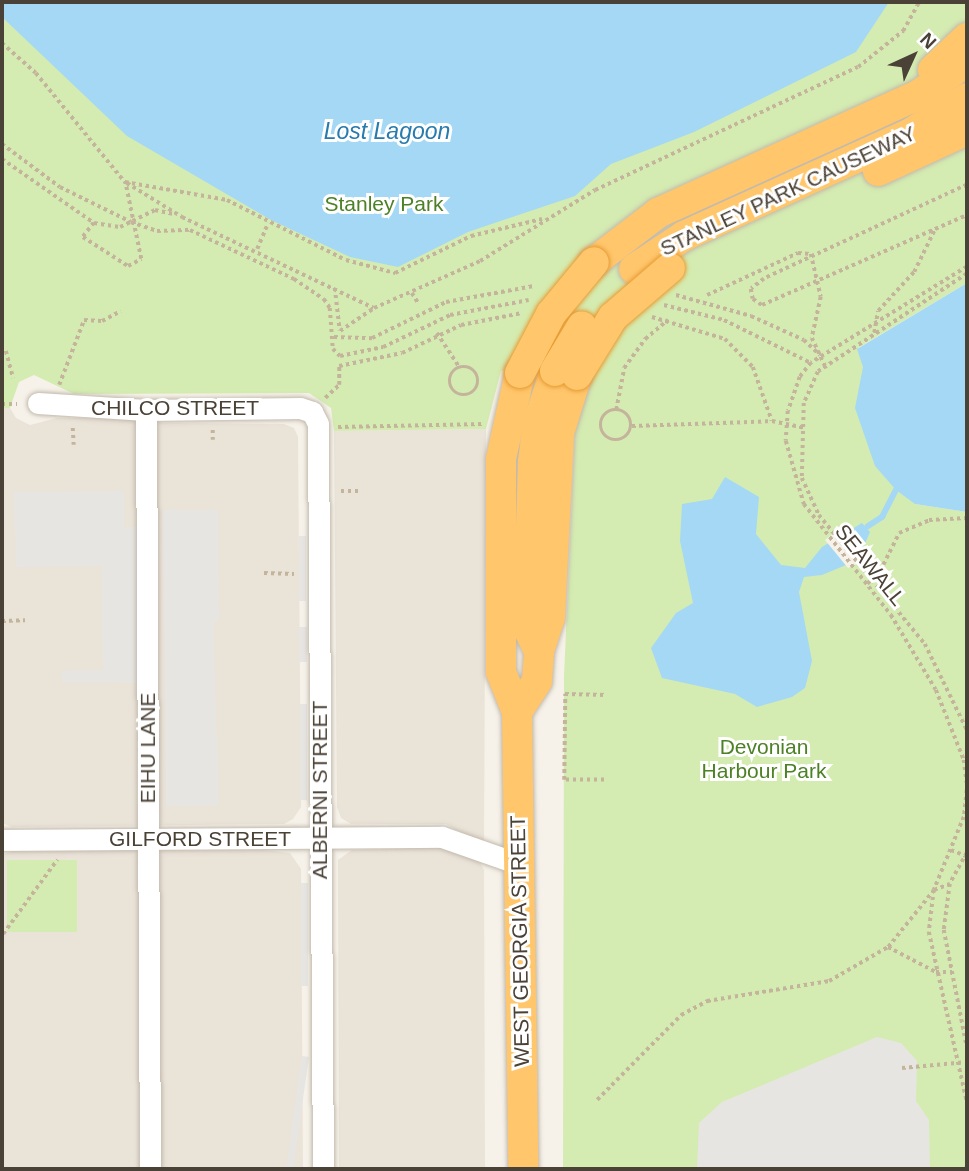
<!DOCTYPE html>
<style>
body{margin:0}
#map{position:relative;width:969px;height:1171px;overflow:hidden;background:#f6f2ea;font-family:Helvetica,sans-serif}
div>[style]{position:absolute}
.residential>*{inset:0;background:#eae3d8}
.green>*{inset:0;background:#d4ecb1;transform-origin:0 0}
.parking>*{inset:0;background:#e7e5e2;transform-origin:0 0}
.water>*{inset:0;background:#a4d8f5}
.pier>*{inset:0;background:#f6f2ea}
.stream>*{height:6px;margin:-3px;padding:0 3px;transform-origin:3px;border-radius:3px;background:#a4d8f5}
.path>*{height:3.5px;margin-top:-1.75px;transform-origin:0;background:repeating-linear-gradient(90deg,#c5b49c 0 3.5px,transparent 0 7px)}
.path>.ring{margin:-1.75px;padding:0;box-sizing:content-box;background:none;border:3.5px solid #c5b49c;border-radius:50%}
.roads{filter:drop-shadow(0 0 2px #c2b9ac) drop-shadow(0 0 2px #c2b9ac)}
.minor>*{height:21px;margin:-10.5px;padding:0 10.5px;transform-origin:10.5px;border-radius:10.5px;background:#fff}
.highway>*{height:30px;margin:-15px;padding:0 15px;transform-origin:15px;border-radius:15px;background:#ffc66c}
.bridges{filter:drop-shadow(0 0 2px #e79b33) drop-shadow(0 0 2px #e79b33)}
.highway-bridge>*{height:30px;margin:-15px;padding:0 15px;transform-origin:15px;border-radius:15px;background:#ffc66c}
span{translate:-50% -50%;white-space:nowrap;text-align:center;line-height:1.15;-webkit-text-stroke:6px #fff;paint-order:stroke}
.street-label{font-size:21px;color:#4b4237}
.park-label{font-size:21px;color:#4d8126}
.water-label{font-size:23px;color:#277bad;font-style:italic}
.frame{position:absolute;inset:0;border:4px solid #4b4237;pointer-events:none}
.north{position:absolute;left:878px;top:21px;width:70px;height:70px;-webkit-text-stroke:5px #fff;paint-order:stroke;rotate:45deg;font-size:19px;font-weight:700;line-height:28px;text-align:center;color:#4b4237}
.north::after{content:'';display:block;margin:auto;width:24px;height:32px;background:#4b4237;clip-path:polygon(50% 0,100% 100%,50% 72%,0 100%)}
</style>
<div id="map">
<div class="residential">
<i style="clip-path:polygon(2px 408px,10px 408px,16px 418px,30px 425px,57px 418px,133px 418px,163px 423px,284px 424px,294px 428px,298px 437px,301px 807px,293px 819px,284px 824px,12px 827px,2px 823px)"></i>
<i style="clip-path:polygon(486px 429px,484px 845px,446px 824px,351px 824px,341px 818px,337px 807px,334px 431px)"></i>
<i style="clip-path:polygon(456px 847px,479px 860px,484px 870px,485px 1169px,339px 1169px,338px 860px,352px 850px)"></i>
<i style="clip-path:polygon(263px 850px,290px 853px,301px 869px,303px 1169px,2px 1169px,2px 855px,12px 851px)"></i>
</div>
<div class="green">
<i style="clip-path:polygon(2px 2px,967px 2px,967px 283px,858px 348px,915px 504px,967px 512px,967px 1169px,563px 1169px,564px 676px,575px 427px,593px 369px,501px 371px,486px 429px,334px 431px,331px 408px,309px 393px,74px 394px,34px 375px,19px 382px,10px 408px,2px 408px)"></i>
<i style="left:7px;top:860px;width:70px;height:72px"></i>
</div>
<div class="parking">
<i style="clip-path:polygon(124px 491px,124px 527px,141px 527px,142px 683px,62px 682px,62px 671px,103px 670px,102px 566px,16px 567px,14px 492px)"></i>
<i style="clip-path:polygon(163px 510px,218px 510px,219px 621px,213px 622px,219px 805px,166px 806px)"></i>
<i style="left:299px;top:536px;width:7px;height:65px"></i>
<i style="left:299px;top:627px;width:8px;height:35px"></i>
<i style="left:300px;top:704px;width:7px;height:96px"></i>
<i style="left:301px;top:883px;width:7px;height:103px"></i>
<i style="clip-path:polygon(877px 1037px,901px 1043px,917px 1061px,916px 1101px,929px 1120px,930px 1169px,697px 1169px,699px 1123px,722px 1102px)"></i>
<i style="left:302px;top:1056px;width:7px;height:113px;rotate:8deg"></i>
</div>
<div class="water">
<i style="clip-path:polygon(2px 2px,889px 2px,856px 52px,694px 132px,611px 164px,575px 196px,468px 232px,398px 267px,350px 257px,271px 220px,127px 136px,2px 17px)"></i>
<i style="clip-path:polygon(967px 283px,967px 512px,915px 504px,896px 490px,875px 466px,855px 408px,863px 367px,857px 349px)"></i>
<i style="clip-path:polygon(725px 477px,759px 497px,756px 534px,781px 565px,805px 568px,822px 547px,862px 523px,870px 532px,858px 560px,822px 575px,804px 577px,799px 592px,812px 661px,805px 688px,792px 697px,757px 707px,735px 694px,662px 678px,651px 648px,676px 613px,693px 603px,680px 541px,682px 504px,712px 499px)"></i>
</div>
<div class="pier">
<i style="clip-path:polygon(838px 530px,862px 558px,859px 563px,848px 568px,825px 540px)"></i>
</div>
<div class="stream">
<i style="left:868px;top:526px;width:17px;rotate:-33deg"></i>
<i style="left:882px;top:517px;width:30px;rotate:-63deg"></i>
</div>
<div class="path">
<i style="left:2px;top:43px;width:45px;rotate:41.4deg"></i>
<i style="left:36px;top:73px;width:141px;rotate:50.8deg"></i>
<i style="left:125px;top:182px;width:104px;rotate:10deg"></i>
<i style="left:227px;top:200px;width:133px;rotate:26.8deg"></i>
<i style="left:346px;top:260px;width:51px;rotate:14.9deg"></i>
<i style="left:395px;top:273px;width:85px;rotate:-26deg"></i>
<i style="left:471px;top:236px;width:73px;rotate:-13.5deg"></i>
<i style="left:2px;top:144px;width:72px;rotate:36.6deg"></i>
<i style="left:60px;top:187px;width:79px;rotate:26.2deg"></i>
<i style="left:131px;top:222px;width:28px;rotate:19deg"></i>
<i style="left:157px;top:231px;width:33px;rotate:-2deg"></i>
<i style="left:190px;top:230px;width:115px;rotate:25.2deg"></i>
<i style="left:294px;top:279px;width:36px;rotate:34deg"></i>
<i style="left:324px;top:299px;width:11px;rotate:56deg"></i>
<i style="left:330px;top:308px;width:41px;rotate:85.8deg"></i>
<i style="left:333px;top:349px;width:10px;rotate:45deg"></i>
<i style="left:340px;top:356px;width:44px;rotate:-11.8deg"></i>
<i style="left:383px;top:347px;width:74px;rotate:-25.5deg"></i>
<i style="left:450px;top:315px;width:80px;rotate:-10.8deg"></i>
<i style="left:2px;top:159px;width:112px;rotate:34.8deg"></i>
<i style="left:94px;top:223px;width:26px;rotate:9deg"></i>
<i style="left:120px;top:227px;width:39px;rotate:-26deg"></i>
<i style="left:155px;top:210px;width:19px;rotate:12deg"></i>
<i style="left:127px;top:183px;width:65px;rotate:31.7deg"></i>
<i style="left:182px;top:217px;width:212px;rotate:25.4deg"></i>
<i style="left:967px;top:185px;width:224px;rotate:155.2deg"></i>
<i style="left:764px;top:279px;width:16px;rotate:142deg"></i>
<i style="left:751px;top:289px;width:10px;rotate:79deg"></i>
<i style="left:753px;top:299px;width:11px;rotate:34deg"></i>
<i style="left:762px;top:305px;width:224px;rotate:-23.7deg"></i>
<i style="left:94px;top:223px;width:18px;rotate:128deg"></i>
<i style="left:83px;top:237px;width:54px;rotate:32.8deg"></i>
<i style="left:128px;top:266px;width:15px;rotate:-28deg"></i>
<i style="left:141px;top:259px;width:79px;rotate:-101.7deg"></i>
<i style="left:257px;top:249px;width:28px;rotate:-67deg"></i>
<i style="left:811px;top:254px;width:44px;rotate:76.9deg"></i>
<i style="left:821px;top:297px;width:42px;rotate:102.4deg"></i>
<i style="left:812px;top:338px;width:31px;rotate:65deg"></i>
<i style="left:967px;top:267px;width:183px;rotate:148.4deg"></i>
<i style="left:811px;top:363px;width:18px;rotate:128deg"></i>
<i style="left:800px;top:377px;width:36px;rotate:109deg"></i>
<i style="left:788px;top:411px;width:30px;rotate:94deg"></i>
<i style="left:786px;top:441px;width:66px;rotate:74.1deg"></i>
<i style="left:804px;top:504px;width:141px;rotate:51.9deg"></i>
<i style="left:891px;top:615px;width:87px;rotate:59deg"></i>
<i style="left:936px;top:690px;width:75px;rotate:68.2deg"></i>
<i style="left:964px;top:760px;width:23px;rotate:83deg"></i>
<i style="left:967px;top:274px;width:178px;rotate:146.7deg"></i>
<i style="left:818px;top:372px;width:34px;rotate:114deg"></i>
<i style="left:804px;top:403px;width:75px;rotate:91.5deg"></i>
<i style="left:802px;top:478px;width:41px;rotate:65.3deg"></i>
<i style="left:819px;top:515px;width:167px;rotate:50.6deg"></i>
<i style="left:925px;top:644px;width:96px;rotate:64deg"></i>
<i style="left:335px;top:288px;width:43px;rotate:83.4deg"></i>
<i style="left:412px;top:293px;width:13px;rotate:58deg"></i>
<i style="left:676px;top:295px;width:78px;rotate:15.6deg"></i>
<i style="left:751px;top:316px;width:58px;rotate:24.4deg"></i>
<i style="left:804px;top:340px;width:22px;rotate:43deg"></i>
<i style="left:707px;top:295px;width:100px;rotate:-24.8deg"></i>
<i style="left:798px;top:253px;width:13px;rotate:4deg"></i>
<i style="left:664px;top:305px;width:62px;rotate:14deg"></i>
<i style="left:724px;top:320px;width:97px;rotate:26.3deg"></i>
<i style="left:652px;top:317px;width:76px;rotate:16.8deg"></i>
<i style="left:725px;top:339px;width:40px;rotate:45deg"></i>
<i style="left:753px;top:367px;width:57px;rotate:70.6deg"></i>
<i style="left:772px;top:421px;width:34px;rotate:12deg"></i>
<i style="left:340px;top:331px;width:41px;rotate:-34.1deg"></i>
<i style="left:374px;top:308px;width:116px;rotate:-23.9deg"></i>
<i style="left:480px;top:261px;width:135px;rotate:-31.7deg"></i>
<i style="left:595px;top:190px;width:290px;rotate:-25.1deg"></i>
<i style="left:858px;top:67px;width:58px;rotate:-38.7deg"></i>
<i style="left:903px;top:31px;width:33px;rotate:-61deg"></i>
<i style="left:437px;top:333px;width:42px;rotate:56.7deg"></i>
<i style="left:874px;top:333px;width:22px;rotate:-80deg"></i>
<i style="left:878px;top:311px;width:53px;rotate:-47.3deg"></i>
<i style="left:914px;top:272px;width:46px;rotate:-64deg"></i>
<i style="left:334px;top:337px;width:38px;rotate:2deg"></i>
<i style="left:372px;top:338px;width:82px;rotate:-25.9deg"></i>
<i style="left:446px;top:302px;width:89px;rotate:-10.3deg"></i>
<i style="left:6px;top:351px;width:28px;rotate:75deg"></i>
<i class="ring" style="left:450px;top:367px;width:24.5px;height:24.5px"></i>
<i style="left:59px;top:385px;width:70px;rotate:-69deg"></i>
<i style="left:84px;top:320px;width:18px;rotate:3deg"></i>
<i style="left:102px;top:321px;width:21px;rotate:-28deg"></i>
<i style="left:325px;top:398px;width:19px;rotate:-43deg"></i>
<i style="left:339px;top:385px;width:19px;rotate:-90deg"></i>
<i style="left:339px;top:366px;width:64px;rotate:-11.7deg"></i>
<i style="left:402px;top:353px;width:65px;rotate:-25.4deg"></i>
<i style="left:461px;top:325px;width:62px;rotate:-11.1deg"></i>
<i style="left:2px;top:404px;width:15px"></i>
<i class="ring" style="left:601px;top:410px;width:26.5px;height:26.5px"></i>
<i style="left:616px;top:410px;width:43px;rotate:-79.2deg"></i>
<i style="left:624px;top:368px;width:36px;rotate:-54deg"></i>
<i style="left:645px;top:339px;width:30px;rotate:-40deg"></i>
<i style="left:632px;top:426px;width:140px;rotate:-2deg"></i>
<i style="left:338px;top:427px;width:145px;rotate:-1.2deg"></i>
<i style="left:73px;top:428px;width:17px;rotate:87deg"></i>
<i style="left:213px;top:430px;width:10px;rotate:90deg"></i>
<i style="left:341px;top:491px;width:19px"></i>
<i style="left:264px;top:573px;width:30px;rotate:2deg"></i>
<i style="left:867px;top:584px;width:18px;rotate:-45deg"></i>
<i style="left:880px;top:571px;width:42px;rotate:-63.4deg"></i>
<i style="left:899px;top:533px;width:33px;rotate:-23deg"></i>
<i style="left:929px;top:520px;width:38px;rotate:-3deg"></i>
<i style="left:2px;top:621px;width:23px;rotate:-2deg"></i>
<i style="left:604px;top:780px;width:40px;rotate:180deg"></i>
<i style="left:564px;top:780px;width:86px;rotate:-89.3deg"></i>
<i style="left:565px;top:694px;width:41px;rotate:1.4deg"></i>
<i style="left:967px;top:790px;width:27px;rotate:96deg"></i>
<i style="left:964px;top:817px;width:79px;rotate:112.3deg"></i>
<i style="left:934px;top:890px;width:42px;rotate:96.8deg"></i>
<i style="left:929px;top:932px;width:174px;rotate:77.4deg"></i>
<i style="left:951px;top:850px;width:16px;rotate:22deg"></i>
<i style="left:967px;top:853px;width:35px;rotate:119deg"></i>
<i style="left:950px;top:884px;width:46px;rotate:97.4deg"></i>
<i style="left:944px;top:930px;width:119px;rotate:78.9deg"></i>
<i style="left:3px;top:934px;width:92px;rotate:-53.9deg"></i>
<i style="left:888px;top:947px;width:54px;rotate:27.5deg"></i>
<i style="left:936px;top:972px;width:16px"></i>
<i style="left:902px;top:1068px;width:65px;rotate:-5.3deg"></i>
<i style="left:597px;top:1100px;width:120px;rotate:-45.3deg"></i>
<i style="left:681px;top:1015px;width:30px;rotate:-28deg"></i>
<i style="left:707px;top:1001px;width:124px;rotate:-9.3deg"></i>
<i style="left:829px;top:981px;width:68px;rotate:-30deg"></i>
<i style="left:888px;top:947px;width:73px;rotate:-51.1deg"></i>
<i style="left:934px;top:890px;width:17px;rotate:-21deg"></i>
<i style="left:966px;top:1169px;width:5px;rotate:-79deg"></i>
</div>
<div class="roads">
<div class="minor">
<i style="left:38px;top:403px;width:108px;rotate:3.7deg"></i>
<i style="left:146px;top:410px;width:154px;rotate:-0.7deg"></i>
<i style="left:300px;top:408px;width:13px;rotate:18deg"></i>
<i style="left:312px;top:412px;width:13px;rotate:63deg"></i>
<i style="left:318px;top:424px;width:745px;rotate:89.62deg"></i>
<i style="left:146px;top:410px;width:759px;rotate:89.7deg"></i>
<i style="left:2px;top:840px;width:440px;rotate:-0.4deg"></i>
<i style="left:442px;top:837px;width:82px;rotate:19.3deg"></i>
</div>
<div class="highway">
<i style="left:933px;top:70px;width:47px;rotate:-43.3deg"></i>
<i style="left:878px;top:171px;width:98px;rotate:-24.7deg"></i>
<i style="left:594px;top:262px;width:81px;rotate:-37.4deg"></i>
<i style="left:658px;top:213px;width:286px;rotate:-24.4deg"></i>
<i style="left:918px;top:95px;width:59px;rotate:-34deg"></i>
<i style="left:634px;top:269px;width:60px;rotate:-33.4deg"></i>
<i style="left:684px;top:236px;width:247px;rotate:-24.4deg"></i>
<i style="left:909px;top:134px;width:68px;rotate:-31.8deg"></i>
<i style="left:520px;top:373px;width:88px;rotate:102.5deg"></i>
<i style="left:501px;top:459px;width:213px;rotate:90deg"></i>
<i style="left:501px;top:672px;width:43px;rotate:68.2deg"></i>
<i style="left:517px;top:712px;width:457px;rotate:89.2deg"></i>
<i style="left:539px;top:651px;width:35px;rotate:-72deg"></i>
<i style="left:550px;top:618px;width:185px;rotate:-87.2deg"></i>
<i style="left:559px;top:433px;width:61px;rotate:-72.8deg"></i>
<i style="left:517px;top:712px;width:37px;rotate:-57deg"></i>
<i style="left:537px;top:681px;width:30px;rotate:-86deg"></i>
<i style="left:539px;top:651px;width:25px;rotate:-116deg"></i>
<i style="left:528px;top:628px;width:166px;rotate:-88.3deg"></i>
<i style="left:533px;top:462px;width:39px;rotate:-83deg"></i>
<i style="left:538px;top:423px;width:55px;rotate:-71.9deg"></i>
</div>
</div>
<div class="bridges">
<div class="highway-bridge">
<i style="left:555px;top:371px;width:52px;rotate:-59deg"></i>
<i style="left:520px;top:373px;width:67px;rotate:-62.3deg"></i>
<i style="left:551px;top:314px;width:67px;rotate:-50.4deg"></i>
<i style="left:577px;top:375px;width:68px;rotate:-58.2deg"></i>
<i style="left:613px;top:317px;width:75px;rotate:-40.7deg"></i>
</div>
</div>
<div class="street-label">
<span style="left:788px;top:191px;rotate:-25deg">STANLEY PARK CAUSEWAY</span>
<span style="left:175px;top:408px">CHILCO STREET</span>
<span style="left:870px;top:565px;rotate:51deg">SEAWALL</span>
<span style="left:148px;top:748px;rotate:-90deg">EIHU LANE</span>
<span style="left:320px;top:790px;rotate:-90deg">ALBERNI STREET</span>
<span style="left:200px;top:839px">GILFORD STREET</span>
<span style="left:520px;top:941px;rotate:-91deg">WEST GEORGIA STREET</span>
</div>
<div class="park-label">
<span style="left:384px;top:204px">Stanley Park</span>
<span style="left:764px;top:759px">Devonian<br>Harbour Park</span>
</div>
<div class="water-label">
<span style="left:387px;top:131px">Lost Lagoon</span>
</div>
<div class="frame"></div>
<div class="north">N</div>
</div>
